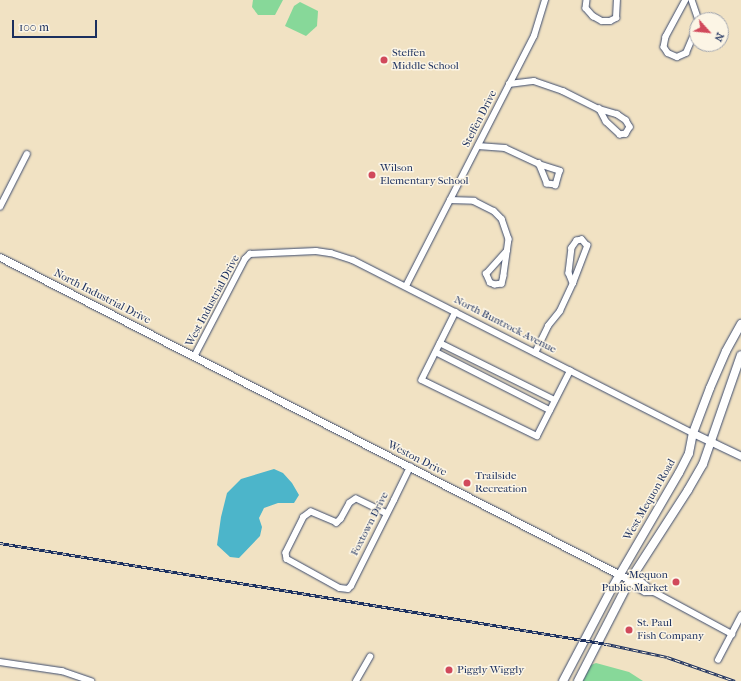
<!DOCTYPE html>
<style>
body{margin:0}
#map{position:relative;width:741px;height:681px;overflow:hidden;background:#f1e2c3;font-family:"IM FELL French Canon",serif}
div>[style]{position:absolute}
.green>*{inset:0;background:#87d899}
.water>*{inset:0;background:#4cb5ca}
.roads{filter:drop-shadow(0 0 1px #3b4a6d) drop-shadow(0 0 1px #3b4a6d)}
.street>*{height:5.5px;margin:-2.75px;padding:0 2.75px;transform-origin:2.75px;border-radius:2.75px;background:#fff}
.secondary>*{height:7px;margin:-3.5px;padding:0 3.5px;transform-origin:3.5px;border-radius:3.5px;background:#fff}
.primary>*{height:8px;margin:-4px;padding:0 4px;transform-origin:4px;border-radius:4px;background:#fff}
.rail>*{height:3px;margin-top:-1.5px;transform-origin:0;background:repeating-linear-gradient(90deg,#fcf5e5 0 4.5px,#1b2f5e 0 9px);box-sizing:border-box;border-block:1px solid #1b2f5e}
.dots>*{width:11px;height:11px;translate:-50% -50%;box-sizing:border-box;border:2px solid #fcf5e5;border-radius:50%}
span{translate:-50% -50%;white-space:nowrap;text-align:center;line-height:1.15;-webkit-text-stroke:3px #fcf5e5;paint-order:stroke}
.poi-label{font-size:11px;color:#1b2f5e}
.left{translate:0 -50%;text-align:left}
.right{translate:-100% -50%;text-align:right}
.street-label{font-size:11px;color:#1b2f5e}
.north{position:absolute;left:689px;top:12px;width:40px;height:40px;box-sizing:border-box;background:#fcf5e5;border:1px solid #a2a6af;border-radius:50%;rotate:117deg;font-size:11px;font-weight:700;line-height:16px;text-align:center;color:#1b2f5e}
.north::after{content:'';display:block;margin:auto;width:14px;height:18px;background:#d1495b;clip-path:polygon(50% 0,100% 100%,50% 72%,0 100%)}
.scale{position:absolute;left:12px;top:20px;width:85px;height:18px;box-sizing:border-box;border:2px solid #1b2f5e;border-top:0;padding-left:5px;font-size:12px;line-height:14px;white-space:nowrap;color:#1b2f5e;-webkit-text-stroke:3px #fcf5e5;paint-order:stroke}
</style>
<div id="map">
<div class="green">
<i style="clip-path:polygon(253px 0,283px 0,275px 15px,258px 15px,252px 7px)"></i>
<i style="clip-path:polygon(300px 2px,318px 11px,317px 26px,306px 36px,285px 26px,294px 6px)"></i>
<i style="clip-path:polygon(596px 663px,629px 672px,643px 681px,583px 681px,591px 665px)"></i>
</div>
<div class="water">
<i style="clip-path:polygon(274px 469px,283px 473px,292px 483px,299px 495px,294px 503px,278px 503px,264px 508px,259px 518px,262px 527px,260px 536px,239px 558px,230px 557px,217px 545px,221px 517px,227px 493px,241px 479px)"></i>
</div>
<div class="roads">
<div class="street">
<i style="left:587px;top:0;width:8px;rotate:97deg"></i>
<i style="left:586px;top:8px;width:11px;rotate:49deg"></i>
<i style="left:593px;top:16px;width:10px;rotate:29deg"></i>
<i style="left:602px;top:21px;width:8px"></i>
<i style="left:610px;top:21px;width:7px;rotate:-27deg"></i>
<i style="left:616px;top:18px;width:18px;rotate:-87deg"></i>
<i style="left:686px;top:0;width:42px;rotate:118.4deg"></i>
<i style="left:666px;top:37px;width:10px;rotate:101deg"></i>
<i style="left:664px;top:47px;width:7px;rotate:56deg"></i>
<i style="left:668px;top:53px;width:10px;rotate:24deg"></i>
<i style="left:677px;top:57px;width:10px;rotate:-24deg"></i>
<i style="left:686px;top:53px;width:28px;rotate:-67deg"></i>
<i style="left:692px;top:0;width:21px;rotate:71deg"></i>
<i style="left:509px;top:84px;width:25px;rotate:-7deg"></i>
<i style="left:534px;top:81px;width:31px;rotate:19deg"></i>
<i style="left:563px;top:91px;width:40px;rotate:26.6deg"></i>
<i style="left:599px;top:109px;width:19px;rotate:16deg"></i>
<i style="left:617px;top:114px;width:11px;rotate:34deg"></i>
<i style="left:626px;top:120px;width:8px;rotate:60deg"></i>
<i style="left:630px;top:127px;width:8px;rotate:120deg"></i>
<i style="left:626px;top:134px;width:6px;rotate:171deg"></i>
<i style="left:620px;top:135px;width:19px;rotate:-137deg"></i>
<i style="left:606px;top:122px;width:15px;rotate:-118deg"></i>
<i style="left:478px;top:146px;width:27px;rotate:4deg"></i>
<i style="left:505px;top:148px;width:38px;rotate:25deg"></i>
<i style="left:539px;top:164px;width:22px;rotate:18deg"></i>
<i style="left:560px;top:171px;width:15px;rotate:106deg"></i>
<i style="left:556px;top:185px;width:9px;rotate:-174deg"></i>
<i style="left:547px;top:184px;width:22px;rotate:-112deg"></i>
<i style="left:450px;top:200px;width:24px;rotate:2deg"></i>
<i style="left:474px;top:201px;width:22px;rotate:27deg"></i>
<i style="left:494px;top:211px;width:11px;rotate:45deg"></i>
<i style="left:502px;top:219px;width:21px;rotate:71deg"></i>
<i style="left:509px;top:239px;width:37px;rotate:98deg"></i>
<i style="left:504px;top:276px;width:8px;rotate:104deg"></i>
<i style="left:502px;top:284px;width:7px;rotate:172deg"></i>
<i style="left:495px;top:285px;width:5px;rotate:-158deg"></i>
<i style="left:490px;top:283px;width:10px;rotate:-114deg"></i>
<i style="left:486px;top:274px;width:31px;rotate:-48deg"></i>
<i style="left:0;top:207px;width:59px;rotate:-63deg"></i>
<i style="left:406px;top:286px;width:281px;rotate:-62.9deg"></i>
<i style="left:534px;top:36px;width:38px;rotate:-73deg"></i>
<i style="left:456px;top:312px;width:76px;rotate:116.6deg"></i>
<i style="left:422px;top:380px;width:128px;rotate:26deg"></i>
<i style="left:537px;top:436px;width:73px;rotate:-63.1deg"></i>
<i style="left:440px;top:343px;width:128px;rotate:26.4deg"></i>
<i style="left:436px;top:352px;width:128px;rotate:27deg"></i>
<i style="left:535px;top:353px;width:30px;rotate:-64deg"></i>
<i style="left:548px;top:326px;width:19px;rotate:-51deg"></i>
<i style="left:560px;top:311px;width:31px;rotate:-65deg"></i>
<i style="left:573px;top:283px;width:40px;rotate:-69deg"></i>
<i style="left:587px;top:246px;width:8px;rotate:-130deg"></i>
<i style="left:582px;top:240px;width:5px;rotate:169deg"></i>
<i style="left:577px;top:241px;width:9px;rotate:126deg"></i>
<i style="left:572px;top:248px;width:25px;rotate:97deg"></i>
<i style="left:569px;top:273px;width:11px;rotate:68deg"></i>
<i style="left:194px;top:357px;width:110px;rotate:-62.5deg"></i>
<i style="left:245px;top:259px;width:7px;rotate:-45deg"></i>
<i style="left:250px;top:254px;width:66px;rotate:-2.6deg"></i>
<i style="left:316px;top:251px;width:15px;rotate:8deg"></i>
<i style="left:331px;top:253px;width:23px;rotate:18deg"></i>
<i style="left:353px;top:260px;width:381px;rotate:27deg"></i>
<i style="left:387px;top:514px;width:34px;rotate:-154deg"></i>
<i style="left:356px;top:499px;width:7px;rotate:146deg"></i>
<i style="left:350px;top:503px;width:18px;rotate:119deg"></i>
<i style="left:341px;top:519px;width:6px;rotate:135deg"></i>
<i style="left:337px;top:523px;width:28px;rotate:-157deg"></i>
<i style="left:311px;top:512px;width:9px;rotate:144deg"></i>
<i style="left:304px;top:517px;width:40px;rotate:116.6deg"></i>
<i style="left:286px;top:553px;width:6px;rotate:81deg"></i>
<i style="left:287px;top:559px;width:60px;rotate:28.7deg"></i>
<i style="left:340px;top:588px;width:8px;rotate:7deg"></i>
<i style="left:348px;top:589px;width:4px;rotate:-45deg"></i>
<i style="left:351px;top:586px;width:96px;rotate:-63.4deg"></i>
<i style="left:394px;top:500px;width:37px;rotate:-64deg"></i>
<i style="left:630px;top:580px;width:10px"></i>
<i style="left:640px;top:580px;width:18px;rotate:41deg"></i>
<i style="left:654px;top:592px;width:89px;rotate:28.3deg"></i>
<i style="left:630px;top:580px;width:9px;rotate:49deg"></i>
<i style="left:636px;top:587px;width:10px;rotate:29deg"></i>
<i style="left:645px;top:592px;width:9px"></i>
<i style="left:718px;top:660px;width:50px;rotate:-62.4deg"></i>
<i style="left:0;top:662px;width:63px;rotate:8.3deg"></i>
<i style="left:62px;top:671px;width:31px;rotate:19deg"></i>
<i style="left:356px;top:681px;width:28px;rotate:-60deg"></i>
</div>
<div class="secondary">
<i style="left:0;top:257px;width:708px;rotate:27.14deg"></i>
<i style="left:693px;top:433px;width:53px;rotate:25.6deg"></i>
</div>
<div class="primary">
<i style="left:563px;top:681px;width:105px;rotate:-62.2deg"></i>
<i style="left:612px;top:588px;width:133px;rotate:-59.8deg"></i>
<i style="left:679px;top:473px;width:22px;rotate:-63deg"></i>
<i style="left:689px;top:453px;width:20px;rotate:-79deg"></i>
<i style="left:693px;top:433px;width:48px;rotate:-69.3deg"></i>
<i style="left:710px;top:388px;width:40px;rotate:-66.6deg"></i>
<i style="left:726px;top:351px;width:31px;rotate:-61deg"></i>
<i style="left:578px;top:681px;width:114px;rotate:-62.8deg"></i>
<i style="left:630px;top:580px;width:107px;rotate:-57.2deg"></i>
<i style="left:688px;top:490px;width:30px;rotate:-60deg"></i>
<i style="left:703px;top:464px;width:115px;rotate:-70.8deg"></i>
</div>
</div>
<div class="rail">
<i style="left:0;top:543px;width:615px;rotate:9.45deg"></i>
<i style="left:607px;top:644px;width:61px;rotate:12.2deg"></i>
<i style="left:667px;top:657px;width:72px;rotate:19.4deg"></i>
</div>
<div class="dots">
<i style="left:384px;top:60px;background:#d1495b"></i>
<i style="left:372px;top:175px;background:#d1495b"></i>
<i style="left:467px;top:483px;background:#d1495b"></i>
<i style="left:676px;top:582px;background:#d1495b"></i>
<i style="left:629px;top:630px;background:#d1495b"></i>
<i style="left:449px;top:670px;background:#d1495b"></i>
</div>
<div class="poi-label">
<span class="left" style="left:392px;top:60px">Steffen<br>Middle School</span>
<span class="left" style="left:380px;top:175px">Wilson<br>Elementary School</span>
<span class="left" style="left:475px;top:483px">Trailside<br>Recreation</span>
<span class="right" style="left:668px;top:582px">Mequon<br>Public Market</span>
<span class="left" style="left:637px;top:630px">St. Paul<br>Fish Company</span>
<span class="left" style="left:457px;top:670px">Piggly Wiggly</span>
</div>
<div class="street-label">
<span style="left:480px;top:119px;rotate:-63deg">Steffen Drive</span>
<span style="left:102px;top:297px;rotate:27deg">North Industrial Drive</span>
<span style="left:213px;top:301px;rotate:-62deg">West Industrial Drive</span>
<span style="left:505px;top:325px;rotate:27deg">North Buntrock Avenue</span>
<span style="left:417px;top:459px;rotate:27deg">Weston Drive</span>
<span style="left:650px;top:500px;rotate:-60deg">West Mequon Road</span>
<span style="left:370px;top:524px;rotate:-63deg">Foxtown Drive</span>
</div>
<div class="north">N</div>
<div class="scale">100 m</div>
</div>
